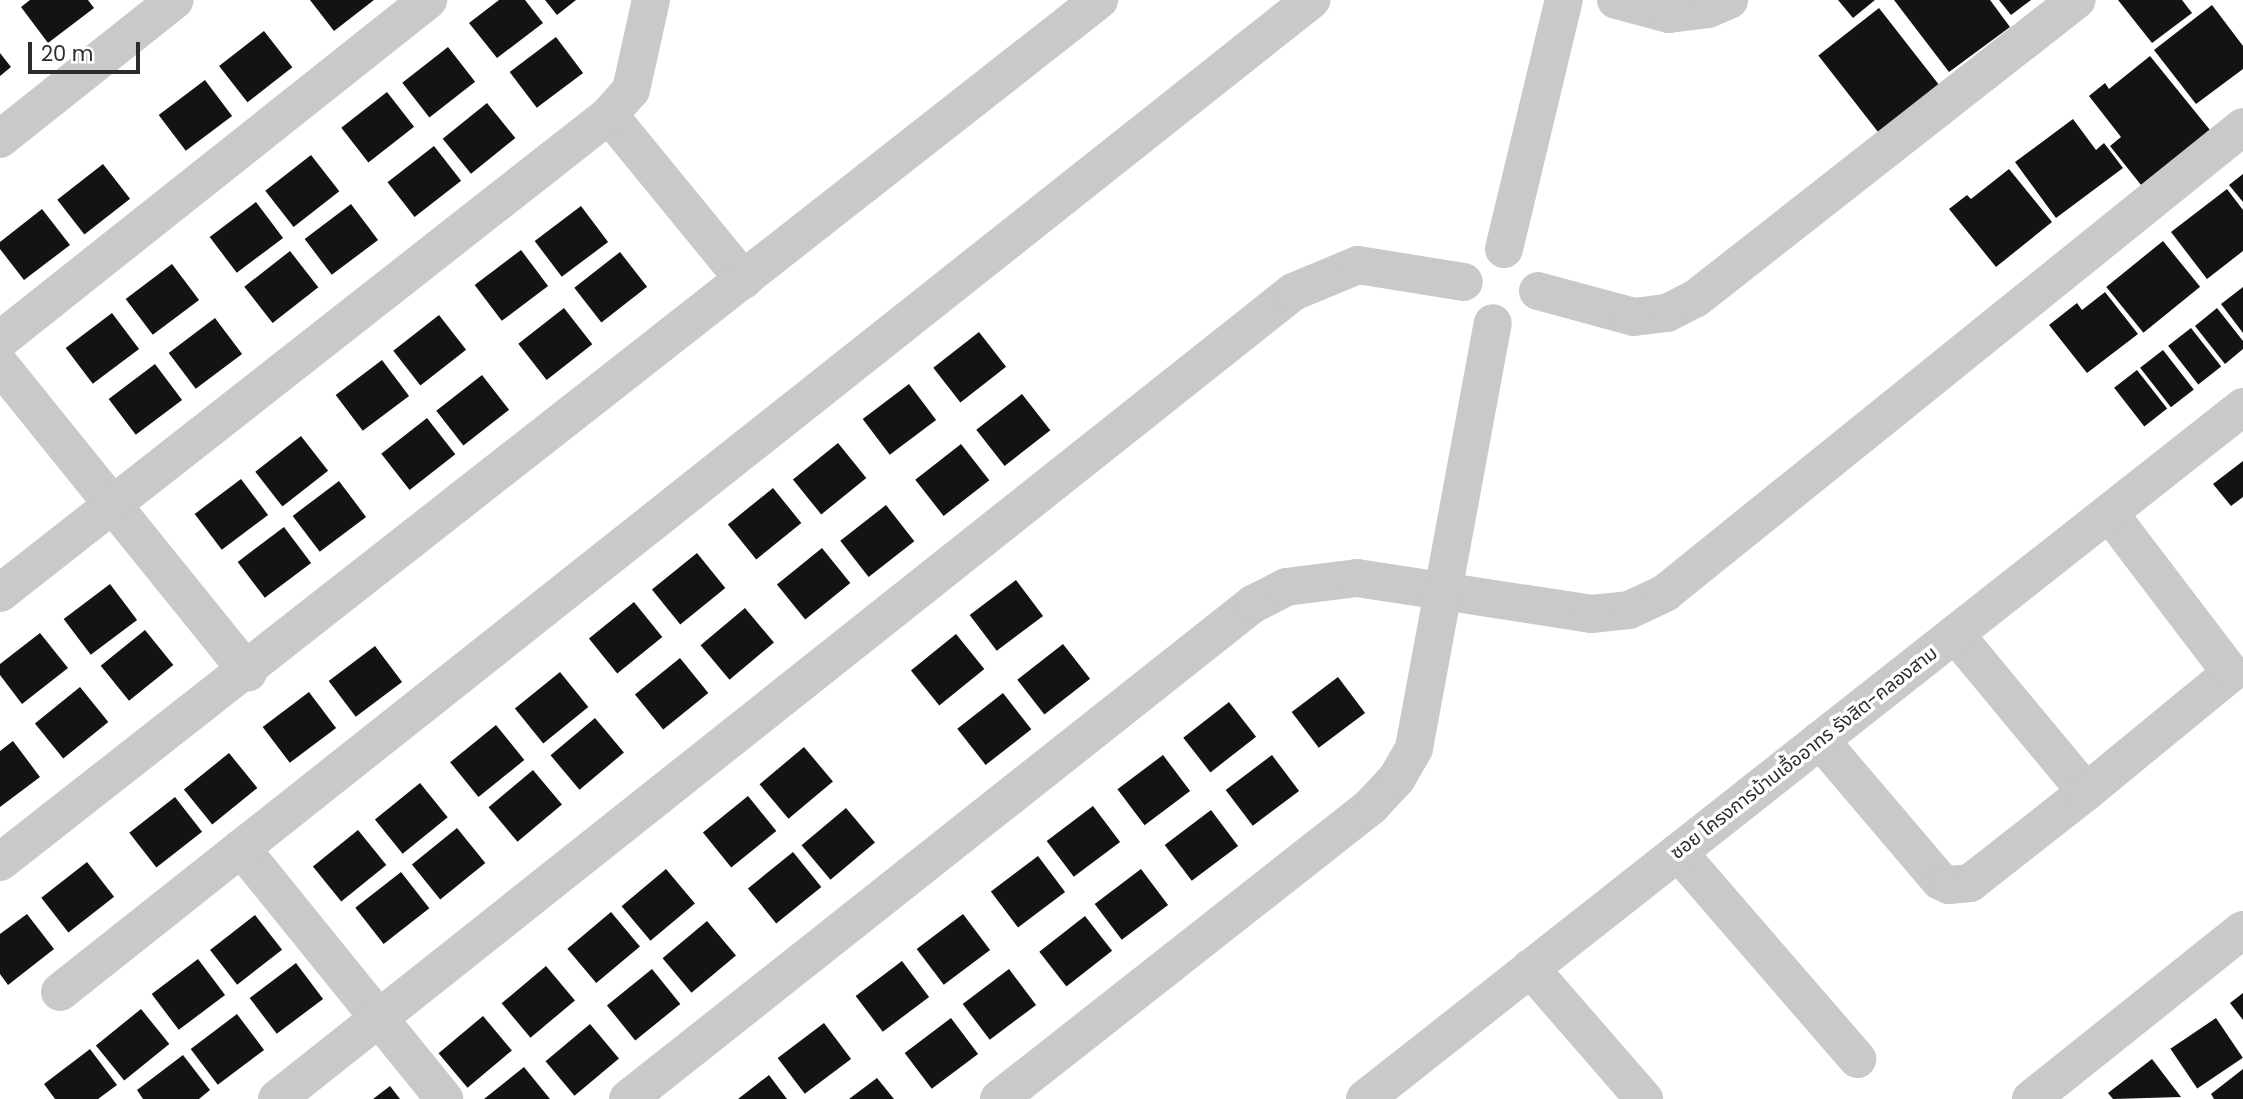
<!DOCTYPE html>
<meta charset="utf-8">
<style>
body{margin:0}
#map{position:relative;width:2243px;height:1099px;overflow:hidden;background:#fff;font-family:Poppins,"Noto Sans Thai",sans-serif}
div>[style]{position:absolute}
.building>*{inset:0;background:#131313;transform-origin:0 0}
.minor>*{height:38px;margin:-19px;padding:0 19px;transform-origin:19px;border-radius:19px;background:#c9c9c9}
span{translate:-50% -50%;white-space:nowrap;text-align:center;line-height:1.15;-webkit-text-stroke:7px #fff;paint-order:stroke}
.street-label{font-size:19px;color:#2c2c2c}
.scale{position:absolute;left:28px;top:42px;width:112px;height:32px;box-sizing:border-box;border:4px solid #2c2c2c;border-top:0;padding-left:9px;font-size:21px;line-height:24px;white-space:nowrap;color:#2c2c2c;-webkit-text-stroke:5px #fff;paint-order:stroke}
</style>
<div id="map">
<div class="building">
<i style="clip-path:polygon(30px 0,88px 0,94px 8px,48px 43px,21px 7px)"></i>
<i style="clip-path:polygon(310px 0,374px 0,334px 31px)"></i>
<i style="clip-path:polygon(499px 0,525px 0,543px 23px,497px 58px,469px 23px)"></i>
<i style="clip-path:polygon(545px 0,576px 0,557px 15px)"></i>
<i style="clip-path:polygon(1838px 0,1875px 0,1853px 18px)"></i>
<i style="clip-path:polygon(1894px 0,1990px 0,2010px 27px,1949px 72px)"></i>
<i style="clip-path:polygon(1999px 0,2031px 0,2011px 15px)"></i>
<i style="clip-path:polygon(2118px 0,2182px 0,2192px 13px,2152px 43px)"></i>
<i style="clip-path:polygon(2212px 5px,2243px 46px,2243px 69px,2196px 104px,2154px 50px)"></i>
<i style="left:1879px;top:8px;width:98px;height:77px;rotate:52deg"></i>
<i style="left:264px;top:31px;width:46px;height:57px;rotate:52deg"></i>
<i style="left:556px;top:37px;width:45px;height:58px;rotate:53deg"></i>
<i style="left:448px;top:47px;width:44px;height:58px;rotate:52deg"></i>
<i style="clip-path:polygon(0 53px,11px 67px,0 76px)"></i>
<i style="clip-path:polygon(2150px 56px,2210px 130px,2141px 185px,2110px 146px,2121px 137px,2089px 96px,2105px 83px,2109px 89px)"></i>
<i style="left:205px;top:80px;width:45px;height:58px;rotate:53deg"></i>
<i style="left:387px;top:92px;width:44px;height:58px;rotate:52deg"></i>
<i style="left:487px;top:103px;width:45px;height:57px;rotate:51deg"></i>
<i style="clip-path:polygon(2073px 119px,2096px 150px,2104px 143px,2123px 168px,2056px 218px,2015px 162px)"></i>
<i style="left:434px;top:146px;width:44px;height:59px;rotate:52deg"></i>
<i style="left:311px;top:155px;width:46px;height:58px;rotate:52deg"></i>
<i style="left:103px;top:164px;width:44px;height:58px;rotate:52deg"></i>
<i style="clip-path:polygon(2009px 169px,2052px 222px,1996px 267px,1949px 209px,1967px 195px,1971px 199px)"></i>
<i style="clip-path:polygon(2243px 174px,2243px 202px,2229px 185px)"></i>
<i style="clip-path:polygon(2227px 189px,2243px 210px,2243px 251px,2207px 279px,2171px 232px)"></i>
<i style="left:256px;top:202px;width:45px;height:58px;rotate:53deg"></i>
<i style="left:351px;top:204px;width:45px;height:58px;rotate:53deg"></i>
<i style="left:581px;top:206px;width:45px;height:58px;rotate:53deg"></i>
<i style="clip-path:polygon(42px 209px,70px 245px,24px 280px,0 249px,0 242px)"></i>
<i style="left:2163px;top:241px;width:59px;height:73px;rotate:51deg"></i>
<i style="left:521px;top:250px;width:45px;height:58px;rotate:53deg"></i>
<i style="left:290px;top:251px;width:46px;height:58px;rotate:52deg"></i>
<i style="left:620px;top:252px;width:44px;height:58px;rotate:52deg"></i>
<i style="left:172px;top:264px;width:45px;height:58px;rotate:53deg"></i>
<i style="clip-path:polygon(2243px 287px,2243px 333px,2221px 304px)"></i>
<i style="clip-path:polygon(2105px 292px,2138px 334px,2087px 373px,2049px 325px,2077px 303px,2082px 310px)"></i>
<i style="left:564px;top:308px;width:46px;height:58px;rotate:52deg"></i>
<i style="clip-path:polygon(2217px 308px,2243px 341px,2243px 349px,2225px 364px,2195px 326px)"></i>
<i style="left:112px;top:313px;width:45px;height:58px;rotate:53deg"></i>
<i style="left:439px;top:315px;width:44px;height:58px;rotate:52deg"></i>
<i style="left:215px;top:318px;width:45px;height:58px;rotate:53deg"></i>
<i style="left:2191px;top:328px;width:49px;height:29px;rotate:52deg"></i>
<i style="left:979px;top:332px;width:44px;height:58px;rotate:52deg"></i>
<i style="left:2163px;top:350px;width:50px;height:29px;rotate:52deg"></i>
<i style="left:382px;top:360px;width:45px;height:58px;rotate:53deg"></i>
<i style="left:155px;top:364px;width:45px;height:58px;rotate:53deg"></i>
<i style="left:2137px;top:370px;width:49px;height:29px;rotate:52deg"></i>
<i style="left:482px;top:375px;width:44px;height:58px;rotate:52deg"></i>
<i style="left:909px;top:384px;width:45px;height:58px;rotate:53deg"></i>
<i style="left:1022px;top:394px;width:46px;height:58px;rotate:52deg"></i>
<i style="left:427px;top:418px;width:46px;height:58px;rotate:52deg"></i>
<i style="left:301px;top:436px;width:44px;height:58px;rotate:52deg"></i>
<i style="left:838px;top:443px;width:45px;height:58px;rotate:51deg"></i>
<i style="left:961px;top:444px;width:46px;height:58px;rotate:52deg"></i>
<i style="clip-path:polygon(2243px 461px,2243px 497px,2231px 506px,2213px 484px)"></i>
<i style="left:241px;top:479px;width:45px;height:58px;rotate:53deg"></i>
<i style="left:339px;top:481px;width:45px;height:58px;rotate:53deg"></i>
<i style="left:773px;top:488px;width:45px;height:58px;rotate:51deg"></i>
<i style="left:886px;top:505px;width:46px;height:58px;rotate:52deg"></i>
<i style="left:284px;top:527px;width:45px;height:58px;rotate:53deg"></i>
<i style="left:822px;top:548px;width:45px;height:58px;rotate:51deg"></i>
<i style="left:697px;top:553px;width:45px;height:58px;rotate:51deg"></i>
<i style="left:1016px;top:580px;width:45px;height:58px;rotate:53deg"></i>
<i style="left:110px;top:584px;width:45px;height:58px;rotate:53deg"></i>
<i style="left:634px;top:602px;width:45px;height:58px;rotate:51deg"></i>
<i style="left:745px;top:608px;width:45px;height:58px;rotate:50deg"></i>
<i style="left:145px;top:630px;width:45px;height:57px;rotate:51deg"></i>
<i style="clip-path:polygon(40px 633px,68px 668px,22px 704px,0 675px,0 664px)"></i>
<i style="left:956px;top:634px;width:45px;height:58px;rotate:51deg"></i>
<i style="left:1063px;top:644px;width:44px;height:58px;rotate:52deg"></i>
<i style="left:375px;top:646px;width:45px;height:58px;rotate:53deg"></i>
<i style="left:680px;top:658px;width:45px;height:58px;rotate:51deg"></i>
<i style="left:560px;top:672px;width:45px;height:58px;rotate:51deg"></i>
<i style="left:1338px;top:677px;width:45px;height:58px;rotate:53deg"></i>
<i style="left:80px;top:687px;width:45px;height:58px;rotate:51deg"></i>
<i style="left:309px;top:692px;width:45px;height:58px;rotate:53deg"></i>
<i style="left:1003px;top:693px;width:46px;height:58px;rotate:52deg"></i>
<i style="left:1229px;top:702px;width:44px;height:58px;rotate:52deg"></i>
<i style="left:595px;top:718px;width:45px;height:58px;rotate:50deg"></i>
<i style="left:496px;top:725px;width:45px;height:59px;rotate:51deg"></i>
<i style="clip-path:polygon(13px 741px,40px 777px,0 807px,0 751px)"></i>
<i style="left:804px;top:747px;width:45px;height:58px;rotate:50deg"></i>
<i style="left:229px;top:753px;width:45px;height:58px;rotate:51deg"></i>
<i style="left:1163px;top:755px;width:45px;height:57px;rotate:53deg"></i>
<i style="left:1272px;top:755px;width:45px;height:58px;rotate:53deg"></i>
<i style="left:533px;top:770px;width:45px;height:58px;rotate:50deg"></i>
<i style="left:420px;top:783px;width:44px;height:58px;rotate:51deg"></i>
<i style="left:748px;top:796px;width:45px;height:58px;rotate:51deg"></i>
<i style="left:175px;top:797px;width:44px;height:58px;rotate:52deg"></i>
<i style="left:1093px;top:806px;width:45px;height:58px;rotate:53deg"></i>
<i style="left:846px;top:808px;width:45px;height:58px;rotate:50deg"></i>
<i style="left:1211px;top:810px;width:45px;height:58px;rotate:53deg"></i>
<i style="left:457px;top:828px;width:45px;height:58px;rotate:51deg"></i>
<i style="left:358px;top:830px;width:45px;height:58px;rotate:51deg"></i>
<i style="left:793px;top:852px;width:45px;height:58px;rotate:51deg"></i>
<i style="left:1038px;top:856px;width:45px;height:59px;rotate:53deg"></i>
<i style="left:87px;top:862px;width:44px;height:58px;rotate:52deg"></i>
<i style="left:666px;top:869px;width:45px;height:58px;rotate:50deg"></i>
<i style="left:1141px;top:869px;width:45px;height:58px;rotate:53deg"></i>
<i style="left:401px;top:872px;width:46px;height:58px;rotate:52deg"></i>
<i style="left:611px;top:912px;width:45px;height:57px;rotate:50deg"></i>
<i style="clip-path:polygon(27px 914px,54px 949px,8px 985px,0 974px,0 934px)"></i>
<i style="left:963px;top:914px;width:45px;height:58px;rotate:53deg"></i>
<i style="left:255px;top:915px;width:44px;height:57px;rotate:52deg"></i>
<i style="left:1085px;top:916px;width:44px;height:58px;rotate:52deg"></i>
<i style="left:707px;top:921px;width:45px;height:58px;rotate:50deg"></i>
<i style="left:198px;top:959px;width:45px;height:58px;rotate:53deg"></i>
<i style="left:902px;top:961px;width:45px;height:58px;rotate:53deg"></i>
<i style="left:296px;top:963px;width:45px;height:58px;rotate:53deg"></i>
<i style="left:546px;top:966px;width:45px;height:58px;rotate:50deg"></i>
<i style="left:652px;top:969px;width:45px;height:58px;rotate:51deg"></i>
<i style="left:1009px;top:969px;width:45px;height:58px;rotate:53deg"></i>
<i style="clip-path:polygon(2243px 993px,2243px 1020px,2230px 1003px)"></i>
<i style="left:141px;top:1009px;width:45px;height:58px;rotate:51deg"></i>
<i style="left:237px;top:1014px;width:45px;height:58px;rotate:53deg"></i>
<i style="left:483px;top:1016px;width:45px;height:58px;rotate:50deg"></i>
<i style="left:951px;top:1018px;width:45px;height:58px;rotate:53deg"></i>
<i style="left:2216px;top:1018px;width:48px;height:55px;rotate:56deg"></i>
<i style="left:824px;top:1023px;width:45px;height:58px;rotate:53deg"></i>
<i style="left:590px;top:1024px;width:45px;height:58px;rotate:50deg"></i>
<i style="clip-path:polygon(90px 1049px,117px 1085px,98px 1099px,55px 1099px,44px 1084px)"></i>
<i style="clip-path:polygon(183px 1055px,210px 1090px,199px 1099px,143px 1099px,137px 1090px)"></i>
<i style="clip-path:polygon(2152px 1059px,2181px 1097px,2113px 1099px,2108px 1093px)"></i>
<i style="clip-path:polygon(524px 1067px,550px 1099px,484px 1099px)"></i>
<i style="clip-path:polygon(2243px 1069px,2243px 1099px,2214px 1099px,2211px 1094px)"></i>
<i style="clip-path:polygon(769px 1075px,787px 1099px,738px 1099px)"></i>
<i style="clip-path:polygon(877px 1078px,894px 1099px,849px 1099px)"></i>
<i style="clip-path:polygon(390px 1086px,400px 1099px,373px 1099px)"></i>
</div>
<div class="minor">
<i style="left:1616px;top:0;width:55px;rotate:14.8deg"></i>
<i style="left:1669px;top:14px;width:39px;rotate:-7deg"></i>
<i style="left:1708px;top:9px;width:23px;rotate:-23deg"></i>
<i style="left:609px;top:115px;width:213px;rotate:50.7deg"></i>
<i style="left:0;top:139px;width:223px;rotate:-38.5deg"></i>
<i style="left:1504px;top:249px;width:256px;rotate:-76.5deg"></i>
<i style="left:1538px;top:291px;width:99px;rotate:15.2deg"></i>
<i style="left:1634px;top:317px;width:33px;rotate:-7deg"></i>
<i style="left:1667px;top:313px;width:31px;rotate:-27deg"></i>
<i style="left:1695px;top:299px;width:485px;rotate:-38.1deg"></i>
<i style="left:0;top:340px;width:547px;rotate:-38.46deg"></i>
<i style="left:0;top:365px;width:395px;rotate:51.1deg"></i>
<i style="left:0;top:593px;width:774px;rotate:-38.13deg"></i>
<i style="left:609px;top:115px;width:33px;rotate:-49deg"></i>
<i style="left:631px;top:90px;width:92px;rotate:-77.5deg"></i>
<i style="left:1955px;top:634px;width:205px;rotate:50.3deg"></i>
<i style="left:1820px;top:740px;width:185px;rotate:49.6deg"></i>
<i style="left:1940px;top:881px;width:10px;rotate:24deg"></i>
<i style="left:1949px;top:885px;width:21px;rotate:-5deg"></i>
<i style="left:1970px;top:883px;width:147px;rotate:-38.1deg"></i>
<i style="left:2086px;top:792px;width:188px;rotate:-39.4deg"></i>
<i style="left:2231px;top:673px;width:201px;rotate:-127.3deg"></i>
<i style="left:241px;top:848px;width:323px;rotate:51deg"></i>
<i style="left:1678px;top:852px;width:274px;rotate:49.1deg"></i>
<i style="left:0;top:862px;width:1397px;rotate:-38.11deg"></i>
<i style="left:1530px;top:968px;width:174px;rotate:49deg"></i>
<i style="left:60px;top:992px;width:1597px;rotate:-38.41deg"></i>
<i style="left:277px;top:1099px;width:1297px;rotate:-38.46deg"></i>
<i style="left:1293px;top:292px;width:70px;rotate:-22.6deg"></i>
<i style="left:1358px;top:265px;width:107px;rotate:9.1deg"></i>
<i style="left:628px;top:1099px;width:797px;rotate:-38.38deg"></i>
<i style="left:1253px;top:604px;width:37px;rotate:-27deg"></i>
<i style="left:1286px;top:587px;width:72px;rotate:-7.2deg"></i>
<i style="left:1357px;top:578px;width:237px;rotate:8.7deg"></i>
<i style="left:1591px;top:614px;width:38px;rotate:-6deg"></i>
<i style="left:1629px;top:610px;width:40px;rotate:-25deg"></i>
<i style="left:1665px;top:593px;width:742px;rotate:-38.88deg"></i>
<i style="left:999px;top:1099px;width:474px;rotate:-38.2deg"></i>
<i style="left:1371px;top:806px;width:38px;rotate:-47deg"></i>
<i style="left:1397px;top:778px;width:34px;rotate:-60deg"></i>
<i style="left:1414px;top:748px;width:432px;rotate:-79.5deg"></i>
<i style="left:1365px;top:1099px;width:1118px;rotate:-38.24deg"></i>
<i style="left:2031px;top:1099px;width:271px;rotate:-38.6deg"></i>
</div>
<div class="street-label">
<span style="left:1804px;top:753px;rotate:-38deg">ซอย โครงการบ้านเอื้ออาทร รังสิต-คลองสาม</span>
</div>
<div class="scale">20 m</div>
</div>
